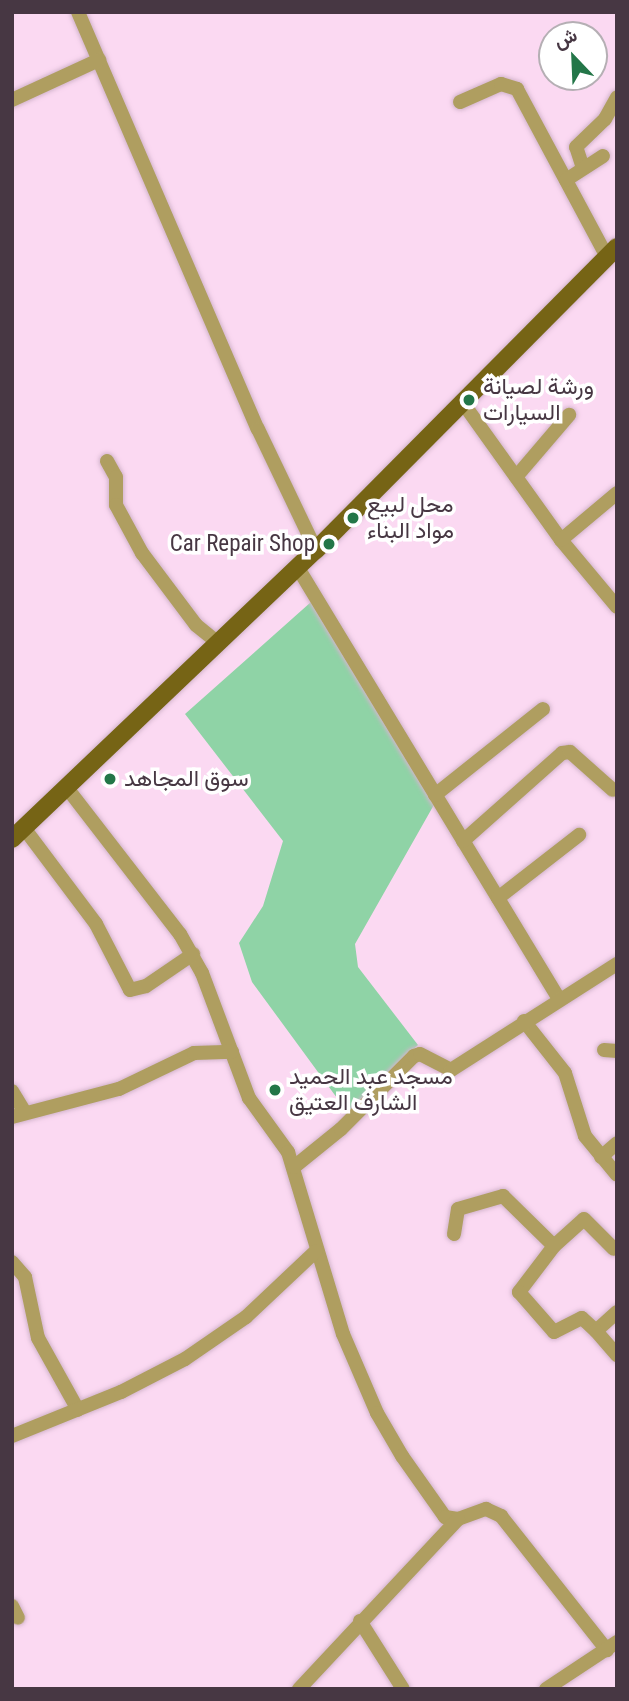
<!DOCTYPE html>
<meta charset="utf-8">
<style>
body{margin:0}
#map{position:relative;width:629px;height:1701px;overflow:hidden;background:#fbd9f2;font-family:"Roboto Condensed",Vazirmatn,sans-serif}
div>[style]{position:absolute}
.green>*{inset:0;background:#8fd3a6}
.roads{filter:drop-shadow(0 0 2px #d3b5cc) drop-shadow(0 0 2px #d3b5cc)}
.minor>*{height:14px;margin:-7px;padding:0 7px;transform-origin:7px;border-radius:7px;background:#af9e60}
.major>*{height:18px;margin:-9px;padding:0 9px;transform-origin:9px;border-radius:9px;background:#766415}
.dots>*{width:19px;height:19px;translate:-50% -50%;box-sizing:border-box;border:4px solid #fff;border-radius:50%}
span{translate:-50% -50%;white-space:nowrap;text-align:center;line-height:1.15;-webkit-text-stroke:7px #fff;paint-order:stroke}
.poi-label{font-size:23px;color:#473743}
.left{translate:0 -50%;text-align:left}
.right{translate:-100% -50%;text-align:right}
.frame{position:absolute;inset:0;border:14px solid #473743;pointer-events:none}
.north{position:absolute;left:538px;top:21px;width:70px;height:70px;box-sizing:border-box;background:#fff;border:2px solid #b5afb4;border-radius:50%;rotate:337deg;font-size:19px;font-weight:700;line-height:28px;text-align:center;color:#473743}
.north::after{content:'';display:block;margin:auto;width:24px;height:32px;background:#237648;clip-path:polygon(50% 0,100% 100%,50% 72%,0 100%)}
</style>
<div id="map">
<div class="green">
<i style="clip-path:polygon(311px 602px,435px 803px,355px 944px,358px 967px,418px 1045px,348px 1113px,252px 982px,239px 943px,263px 906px,283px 841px,185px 714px)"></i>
</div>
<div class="roads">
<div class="minor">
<i style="left:78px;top:12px;width:454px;rotate:66.7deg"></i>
<i style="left:258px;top:429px;width:134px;rotate:64.4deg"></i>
<i style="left:12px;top:100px;width:96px;rotate:-24.7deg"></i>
<i style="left:460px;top:102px;width:45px;rotate:-23.7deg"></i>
<i style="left:501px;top:84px;width:17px;rotate:17deg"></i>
<i style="left:517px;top:89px;width:191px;rotate:61.8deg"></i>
<i style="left:583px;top:168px;width:22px;rotate:-108deg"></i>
<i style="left:576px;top:147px;width:40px;rotate:-44deg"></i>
<i style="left:605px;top:119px;width:25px;rotate:-61deg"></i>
<i style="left:566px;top:180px;width:44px;rotate:-33deg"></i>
<i style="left:463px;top:403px;width:168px;rotate:54.4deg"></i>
<i style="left:561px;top:540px;width:87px;rotate:50.1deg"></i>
<i style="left:107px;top:461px;width:18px;rotate:61deg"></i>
<i style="left:116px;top:477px;width:28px;rotate:90deg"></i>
<i style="left:116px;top:505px;width:55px;rotate:61.6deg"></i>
<i style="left:142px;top:553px;width:90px;rotate:53.1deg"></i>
<i style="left:196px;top:625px;width:28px;rotate:39deg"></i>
<i style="left:516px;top:477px;width:82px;rotate:-49.5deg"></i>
<i style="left:561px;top:540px;width:73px;rotate:-40deg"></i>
<i style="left:298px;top:568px;width:504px;rotate:58.8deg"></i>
<i style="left:67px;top:788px;width:185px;rotate:52.3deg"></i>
<i style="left:180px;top:934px;width:45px;rotate:60.6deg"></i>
<i style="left:202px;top:973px;width:134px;rotate:69.4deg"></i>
<i style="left:249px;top:1098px;width:67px;rotate:54.2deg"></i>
<i style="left:288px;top:1152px;width:190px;rotate:73.2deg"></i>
<i style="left:343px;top:1334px;width:86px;rotate:66.7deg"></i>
<i style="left:377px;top:1413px;width:50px;rotate:59.8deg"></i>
<i style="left:402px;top:1456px;width:75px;rotate:54.8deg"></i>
<i style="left:445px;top:1517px;width:13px;rotate:9deg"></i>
<i style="left:458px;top:1519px;width:30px;rotate:-20deg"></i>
<i style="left:486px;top:1509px;width:17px;rotate:25deg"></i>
<i style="left:501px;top:1516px;width:171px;rotate:51.7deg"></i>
<i style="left:435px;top:795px;width:138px;rotate:-38.5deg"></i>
<i style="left:24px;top:828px;width:120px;rotate:53.1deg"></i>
<i style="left:96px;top:924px;width:74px;rotate:62.7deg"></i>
<i style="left:130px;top:990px;width:16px;rotate:-14deg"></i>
<i style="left:146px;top:986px;width:57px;rotate:-34.2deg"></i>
<i style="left:463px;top:841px;width:132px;rotate:-41.6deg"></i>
<i style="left:562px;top:753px;width:8px;rotate:-7deg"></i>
<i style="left:570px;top:752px;width:57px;rotate:41.5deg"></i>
<i style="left:498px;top:898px;width:103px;rotate:-37.9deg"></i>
<i style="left:524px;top:1021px;width:66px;rotate:51.7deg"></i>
<i style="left:565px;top:1073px;width:66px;rotate:72.4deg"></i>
<i style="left:585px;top:1136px;width:50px;rotate:50.6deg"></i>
<i style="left:604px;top:1050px;width:13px;rotate:4deg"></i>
<i style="left:12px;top:1091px;width:23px;rotate:59deg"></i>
<i style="left:12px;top:1117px;width:111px;rotate:-14.7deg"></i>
<i style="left:119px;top:1089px;width:83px;rotate:-25.6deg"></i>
<i style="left:194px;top:1053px;width:38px;rotate:-2deg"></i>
<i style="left:601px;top:1157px;width:21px;rotate:-41deg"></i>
<i style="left:294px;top:1167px;width:60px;rotate:-39deg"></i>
<i style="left:341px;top:1129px;width:103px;rotate:-45deg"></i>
<i style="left:414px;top:1056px;width:6px;rotate:-18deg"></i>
<i style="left:420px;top:1054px;width:35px;rotate:27deg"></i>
<i style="left:451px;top:1070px;width:197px;rotate:-32.6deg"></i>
<i style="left:454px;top:1234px;width:25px;rotate:-81deg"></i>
<i style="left:458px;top:1209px;width:47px;rotate:-16.1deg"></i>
<i style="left:503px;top:1196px;width:71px;rotate:44.4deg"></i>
<i style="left:554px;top:1246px;width:58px;rotate:127.3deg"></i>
<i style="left:519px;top:1292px;width:53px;rotate:48.8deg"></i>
<i style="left:554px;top:1332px;width:31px;rotate:-27deg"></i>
<i style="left:582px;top:1318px;width:19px;rotate:43deg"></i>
<i style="left:554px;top:1246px;width:40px;rotate:-42deg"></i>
<i style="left:584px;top:1219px;width:42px;rotate:45deg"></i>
<i style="left:12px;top:1262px;width:20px;rotate:49deg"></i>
<i style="left:25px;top:1277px;width:62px;rotate:78deg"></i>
<i style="left:38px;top:1338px;width:82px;rotate:60.9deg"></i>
<i style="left:617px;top:1312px;width:28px;rotate:138deg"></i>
<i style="left:596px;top:1331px;width:32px;rotate:49deg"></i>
<i style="left:12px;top:1436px;width:118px;rotate:-22deg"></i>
<i style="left:121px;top:1392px;width:72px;rotate:-27.3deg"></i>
<i style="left:185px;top:1359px;width:74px;rotate:-34.5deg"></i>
<i style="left:246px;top:1317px;width:96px;rotate:-43.3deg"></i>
<i style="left:12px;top:1606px;width:13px;rotate:63deg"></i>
<i style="left:360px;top:1621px;width:80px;rotate:57.7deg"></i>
<i style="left:299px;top:1689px;width:233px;rotate:-46.9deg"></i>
<i style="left:546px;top:1689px;width:85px;rotate:-33.5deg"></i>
</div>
<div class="major">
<i style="left:12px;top:839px;width:419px;rotate:-43.6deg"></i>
<i style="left:316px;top:550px;width:427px;rotate:-45.2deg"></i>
</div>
</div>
<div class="dots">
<i style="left:469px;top:400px;background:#237648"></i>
<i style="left:353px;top:518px;background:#237648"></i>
<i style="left:329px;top:544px;background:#237648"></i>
<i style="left:110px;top:779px;background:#237648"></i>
<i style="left:275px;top:1090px;background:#237648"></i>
</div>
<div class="poi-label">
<span class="left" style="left:483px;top:400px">ورشة لصيانة<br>السيارات</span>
<span class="left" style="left:367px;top:518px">محل لبيع<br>مواد البناء</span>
<span class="right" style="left:315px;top:544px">Car Repair Shop</span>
<span class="left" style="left:124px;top:779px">سوق المجاهد</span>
<span class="left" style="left:289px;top:1090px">مسجد عبد الحميد<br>الشارف العتيق</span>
</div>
<div class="frame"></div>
<div class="north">ش</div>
</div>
